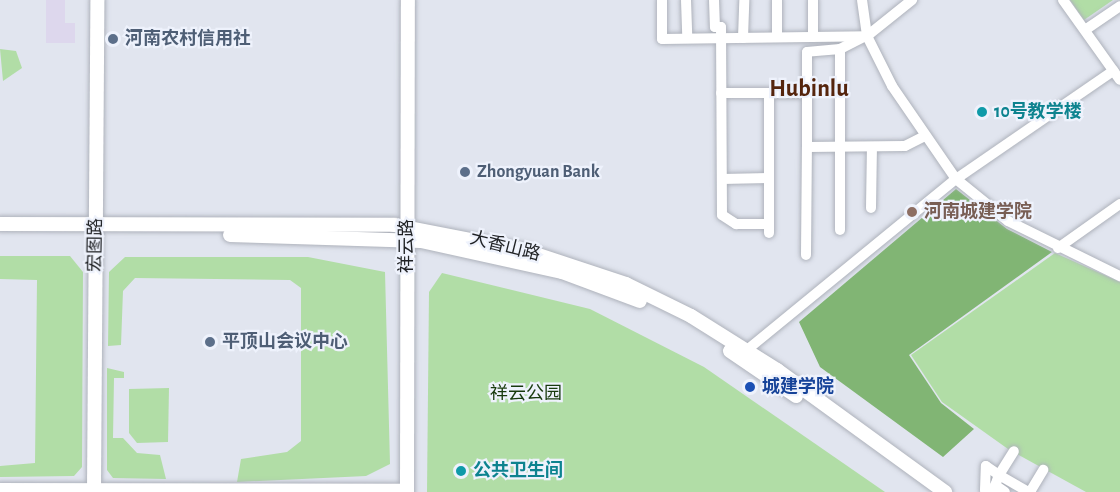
<!DOCTYPE html>
<meta charset="utf-8">
<style>
body{margin:0}
#map{position:relative;width:1120px;height:492px;overflow:hidden;background:#e1e5ef;font-family:"Alegreya Sans","Noto Sans SC",sans-serif}
div>[style]{position:absolute}
.medical>*{inset:0;background:#ddd7ed}
.green>*{inset:0;background:#b1dda6}
.forest>*{inset:0;background:#81b574}
.roads{filter:drop-shadow(0 0 2px #aeb2bb) drop-shadow(0 0 2px #aeb2bb)}
.street>*{height:10px;margin:-5px;padding:0 5px;transform-origin:5px;border-radius:5px;background:#fff}
.secondary>*{height:14px;margin:-7px;padding:0 7px;transform-origin:7px;border-radius:7px;background:#fff}
.dots>*{width:16px;height:16px;translate:-50% -50%;box-sizing:border-box;border:3px solid #eef2fc;border-radius:50%}
span{translate:-50% -50%;white-space:nowrap;text-align:center;line-height:1.15;-webkit-text-stroke:4.5px #eef2fc;paint-order:stroke}
.service-label{font-size:18px;color:#4e5e75;font-weight:700}
.left{translate:0 -50%;text-align:left}
.culture-label{font-size:18px;color:#0d838f;font-weight:700}
.education-label{font-size:18px;color:#785e54;font-weight:700}
.street-label{font-size:18px;color:#1f2124}
.transit-label{font-size:18px;color:#164399;font-weight:700}
.park-label{font-size:18px;color:#173a0d}
.district-label{font-size:24px;color:#55250d;font-weight:700}
</style>
<div id="map">
<div class="medical">
<i style="clip-path:polygon(46px 0,65px 0,65px 23px,75px 23px,75px 43px,46px 43px)"></i>
</div>
<div class="green">
<i style="clip-path:polygon(1070px 0,1113px 0,1084px 20px)"></i>
<i style="clip-path:polygon(0 49px,16px 51px,22px 68px,3px 81px)"></i>
<i style="clip-path:polygon(1055px 253px,1120px 282px,1120px 492px,1086px 492px,1008px 449px,942px 402px,911px 355px)"></i>
<i style="clip-path:polygon(0 256px,70px 256px,83px 272px,82px 467px,74px 476px,0 477px,0 466px,35px 463px,37px 280px,0 279px)"></i>
<i style="clip-path:polygon(125px 257px,308px 257px,385px 272px,390px 464px,366px 476px,237px 482px,241px 459px,287px 452px,301px 441px,301px 288px,290px 280px,135px 278px,123px 291px,121px 345px,108px 346px,109px 272px)"></i>
<i style="clip-path:polygon(442px 273px,590px 309px,704px 367px,885px 492px,427px 492px,429px 292px)"></i>
<i style="clip-path:polygon(107px 368px,124px 372px,124px 378px,114px 378px,113px 438px,123px 438px,137px 453px,160px 455px,166px 479px,113px 478px,107px 470px)"></i>
<i style="clip-path:polygon(169px 388px,168px 442px,137px 443px,129px 433px,129px 389px)"></i>
</div>
<div class="forest">
<i style="clip-path:polygon(956px 189px,1007px 229px,1052px 252px,909px 355px,941px 403px,974px 429px,943px 457px,820px 367px,799px 322px)"></i>
</div>
<div class="roads">
<div class="street">
<i style="left:662px;top:0;width:39px;rotate:90deg"></i>
<i style="left:662px;top:39px;width:205px;rotate:-0.8deg"></i>
<i style="left:867px;top:36px;width:58px;rotate:-38.7deg"></i>
<i style="left:686px;top:0;width:38px;rotate:88deg"></i>
<i style="left:714px;top:0;width:27px;rotate:88deg"></i>
<i style="left:715px;top:27px;width:6px"></i>
<i style="left:721px;top:27px;width:188px;rotate:89.7deg"></i>
<i style="left:722px;top:215px;width:17px;rotate:33deg"></i>
<i style="left:736px;top:224px;width:33px"></i>
<i style="left:777px;top:0;width:37px;rotate:90deg"></i>
<i style="left:813px;top:0;width:37px;rotate:90deg"></i>
<i style="left:862px;top:0;width:36px;rotate:82deg"></i>
<i style="left:867px;top:36px;width:56px;rotate:63.4deg"></i>
<i style="left:892px;top:86px;width:113px;rotate:55.5deg"></i>
<i style="left:956px;top:179px;width:67px;rotate:38.9deg"></i>
<i style="left:1008px;top:221px;width:125px;rotate:26.2deg"></i>
<i style="left:1063px;top:0;width:98px;rotate:54.5deg"></i>
<i style="left:1085px;top:30px;width:42px;rotate:-34.4deg"></i>
<i style="left:743px;top:38px;width:38px;rotate:-88deg"></i>
<i style="left:840px;top:49px;width:33px;rotate:175deg"></i>
<i style="left:807px;top:52px;width:95px;rotate:90deg"></i>
<i style="left:807px;top:147px;width:98px;rotate:-0.6deg"></i>
<i style="left:905px;top:146px;width:20px;rotate:-27deg"></i>
<i style="left:721px;top:93px;width:86px"></i>
<i style="left:769px;top:93px;width:140px;rotate:90deg"></i>
<i style="left:722px;top:179px;width:47px;rotate:-1.2deg"></i>
<i style="left:871px;top:208px;width:61px;rotate:-89.1deg"></i>
<i style="left:840px;top:230px;width:181px;rotate:-90deg"></i>
<i style="left:840px;top:49px;width:27px;rotate:-27deg"></i>
<i style="left:1058px;top:248px;width:76px;rotate:-35.4deg"></i>
<i style="left:806px;top:255px;width:108px;rotate:-89.5deg"></i>
<i style="left:742px;top:354px;width:276px;rotate:-39.3deg"></i>
<i style="left:956px;top:179px;width:191px;rotate:-34.5deg"></i>
<i style="left:995px;top:485px;width:12px;rotate:35deg"></i>
<i style="left:993px;top:491px;width:8px;rotate:-173deg"></i>
<i style="left:985px;top:490px;width:24px;rotate:-88deg"></i>
<i style="left:986px;top:466px;width:16px;rotate:35deg"></i>
<i style="left:999px;top:475px;width:28px;rotate:-58deg"></i>
<i style="left:993px;top:492px;width:18px;rotate:-71deg"></i>
<i style="left:999px;top:475px;width:34px;rotate:30deg"></i>
<i style="left:1030px;top:492px;width:26px;rotate:-59deg"></i>
</div>
<div class="secondary">
<i style="left:0;top:224px;width:394px;rotate:0.1deg"></i>
<i style="left:394px;top:225px;width:135px;rotate:11.1deg"></i>
<i style="left:526px;top:251px;width:105px;rotate:18.3deg"></i>
<i style="left:626px;top:284px;width:72px;rotate:26.2deg"></i>
<i style="left:691px;top:316px;width:102px;rotate:32.1deg"></i>
<i style="left:777px;top:370px;width:208px;rotate:36deg"></i>
<i style="left:230px;top:235px;width:191px;rotate:1.8deg"></i>
<i style="left:421px;top:241px;width:144px;rotate:12.4deg"></i>
<i style="left:562px;top:272px;width:83px;rotate:20.4deg"></i>
<i style="left:730px;top:351px;width:80px;rotate:34.3deg"></i>
<i style="left:0;top:490px;width:407px;rotate:0.1deg"></i>
<i style="left:94px;top:490px;width:490px;rotate:-89.6deg"></i>
<i style="left:407px;top:492px;width:492px;rotate:-89.9deg"></i>
</div>
</div>
<div class="dots">
<i style="left:113px;top:39px;background:#5c6f8a"></i>
<i style="left:982px;top:112px;background:#0f9aa8"></i>
<i style="left:465px;top:172px;background:#5c6f8a"></i>
<i style="left:912px;top:212px;background:#8d6e63"></i>
<i style="left:210px;top:342px;background:#5c6f8a"></i>
<i style="left:750px;top:387px;background:#1a4fb4"></i>
<i style="left:461px;top:471px;background:#0f9aa8"></i>
</div>
<div class="service-label">
<span class="left" style="left:125px;top:39px">河南农村信用社</span>
<span class="left" style="left:477px;top:172px">Zhongyuan Bank</span>
<span class="left" style="left:222px;top:342px">平顶山会议中心</span>
</div>
<div class="culture-label">
<span class="left" style="left:994px;top:112px">10号教学楼</span>
<span class="left" style="left:473px;top:471px">公共卫生间</span>
</div>
<div class="education-label">
<span class="left" style="left:924px;top:212px">河南城建学院</span>
</div>
<div class="street-label">
<span style="left:96px;top:245px;rotate:-89deg">宏图路</span>
<span style="left:407px;top:246px;rotate:-90deg">祥云路</span>
<span style="left:505px;top:247px;rotate:14deg">大香山路</span>
</div>
<div class="transit-label">
<span class="left" style="left:762px;top:387px">城建学院</span>
</div>
<div class="park-label">
<span style="left:526px;top:394px">祥云公园</span>
</div>
<div class="district-label">
<span style="left:809px;top:90px">Hubinlu</span>
</div>
</div>
